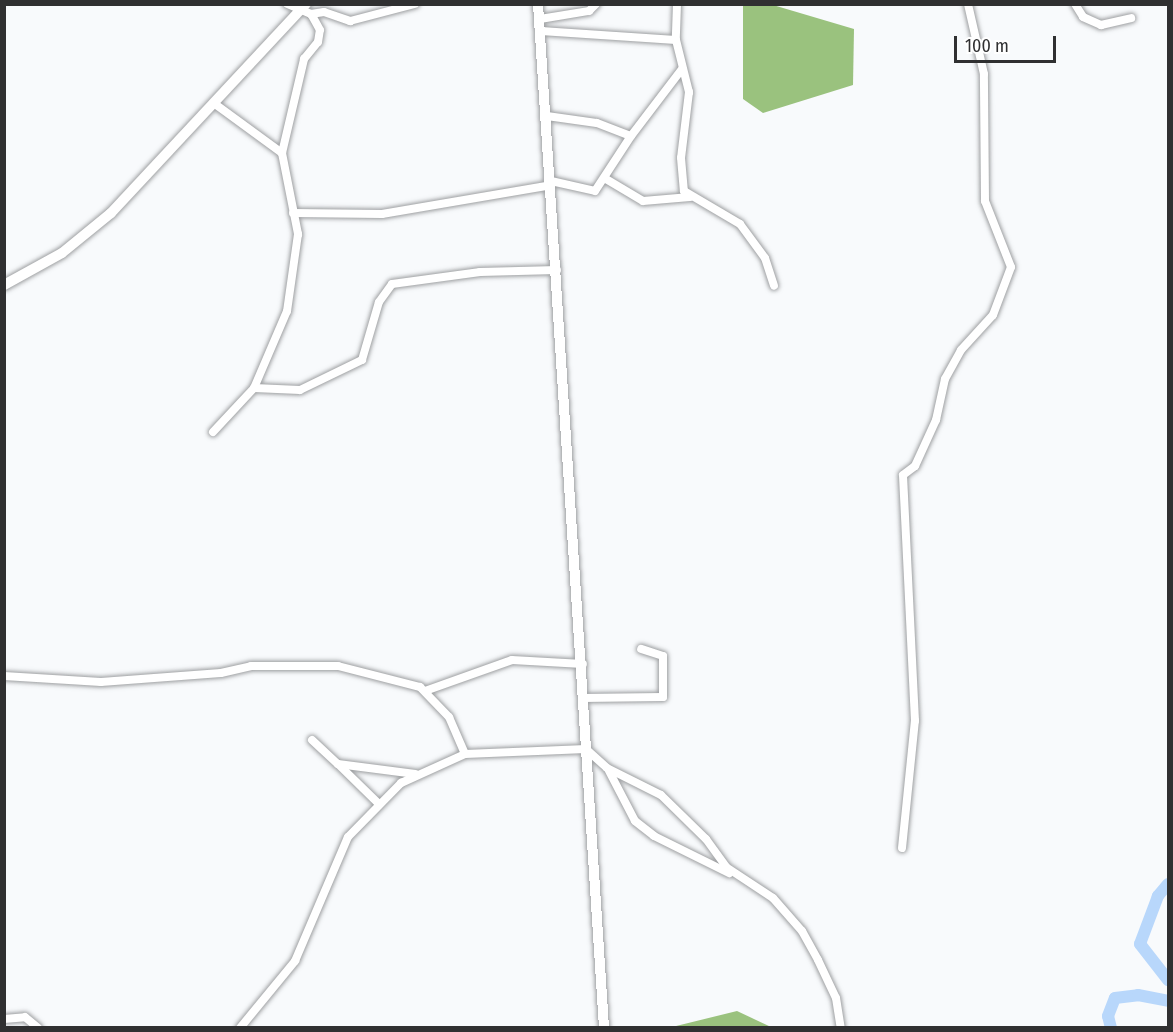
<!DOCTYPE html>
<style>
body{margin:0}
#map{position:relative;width:1173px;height:1032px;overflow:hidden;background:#f8fafc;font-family:"Fira Sans Condensed",sans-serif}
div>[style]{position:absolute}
.forest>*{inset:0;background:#9ac27e}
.river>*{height:12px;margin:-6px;padding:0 6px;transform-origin:6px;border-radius:6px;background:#b8d7fb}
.roads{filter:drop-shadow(0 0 2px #9ea0a2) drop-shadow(0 0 2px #9ea0a2)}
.minor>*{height:8px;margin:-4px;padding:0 4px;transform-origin:4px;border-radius:4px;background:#fff}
.tertiary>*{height:10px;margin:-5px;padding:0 5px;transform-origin:5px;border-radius:5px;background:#fff}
span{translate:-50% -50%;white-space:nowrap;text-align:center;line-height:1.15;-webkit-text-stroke:4.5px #fff;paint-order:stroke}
.frame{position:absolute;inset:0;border:6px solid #303031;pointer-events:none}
.scale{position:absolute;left:954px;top:36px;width:102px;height:27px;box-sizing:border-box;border:3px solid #303031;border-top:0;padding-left:8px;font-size:18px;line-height:21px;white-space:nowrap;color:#303031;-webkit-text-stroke:4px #fff;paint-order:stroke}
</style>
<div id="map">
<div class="forest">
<i style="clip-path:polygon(743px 5px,773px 5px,854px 29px,853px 85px,763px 113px,743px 99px)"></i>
<i style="clip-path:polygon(737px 1011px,771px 1027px,672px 1027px)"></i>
</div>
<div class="river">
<i style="left:1168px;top:884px;width:16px;rotate:130deg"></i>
<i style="left:1158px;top:896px;width:51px;rotate:110.6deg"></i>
<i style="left:1140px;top:944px;width:46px;rotate:52.1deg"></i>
<i style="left:1111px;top:1028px;width:12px;rotate:-104deg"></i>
<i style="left:1108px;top:1016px;width:19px;rotate:-69deg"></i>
<i style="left:1115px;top:998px;width:23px;rotate:-7deg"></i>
<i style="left:1138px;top:995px;width:31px;rotate:11deg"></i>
</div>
<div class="roads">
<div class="minor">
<i style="left:677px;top:4px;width:36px;rotate:92deg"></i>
<i style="left:676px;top:40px;width:54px;rotate:76deg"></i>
<i style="left:689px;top:92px;width:66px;rotate:96.9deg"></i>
<i style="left:681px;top:158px;width:33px;rotate:85deg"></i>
<i style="left:684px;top:191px;width:65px;rotate:30.5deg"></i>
<i style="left:740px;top:224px;width:42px;rotate:53.7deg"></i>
<i style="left:765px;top:258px;width:29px;rotate:72deg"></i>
<i style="left:1075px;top:4px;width:15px;rotate:58deg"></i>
<i style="left:1083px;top:17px;width:20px;rotate:24deg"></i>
<i style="left:1101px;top:25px;width:31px;rotate:-13deg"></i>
<i style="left:311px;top:14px;width:13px;rotate:-9deg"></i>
<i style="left:324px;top:12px;width:28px;rotate:19deg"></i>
<i style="left:350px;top:21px;width:67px;rotate:-14.7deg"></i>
<i style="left:540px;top:19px;width:50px;rotate:-9.3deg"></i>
<i style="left:589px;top:11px;width:10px;rotate:-45deg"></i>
<i style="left:541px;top:31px;width:135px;rotate:3.8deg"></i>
<i style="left:215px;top:104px;width:83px;rotate:36.2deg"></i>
<i style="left:282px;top:153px;width:83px;rotate:78.8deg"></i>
<i style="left:298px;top:234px;width:78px;rotate:98.1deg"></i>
<i style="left:287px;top:311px;width:84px;rotate:113.2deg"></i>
<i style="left:547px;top:116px;width:50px;rotate:8deg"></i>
<i style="left:597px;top:123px;width:36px;rotate:21deg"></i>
<i style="left:631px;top:136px;width:84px;rotate:-52.7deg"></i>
<i style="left:282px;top:153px;width:97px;rotate:-76.8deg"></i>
<i style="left:304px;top:59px;width:22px;rotate:-51deg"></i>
<i style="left:318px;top:42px;width:12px;rotate:-81deg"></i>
<i style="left:320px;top:30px;width:18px;rotate:-119deg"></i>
<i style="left:311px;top:14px;width:26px;rotate:-157deg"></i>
<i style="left:606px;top:179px;width:43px;rotate:30.7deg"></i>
<i style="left:643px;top:201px;width:47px;rotate:-4.9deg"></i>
<i style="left:551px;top:181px;width:45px;rotate:12.8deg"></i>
<i style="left:595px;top:191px;width:66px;rotate:-56.8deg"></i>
<i style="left:293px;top:213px;width:89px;rotate:0.6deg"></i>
<i style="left:382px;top:214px;width:171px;rotate:-9.7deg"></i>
<i style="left:213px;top:432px;width:60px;rotate:-47deg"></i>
<i style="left:254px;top:388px;width:46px;rotate:2.5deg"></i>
<i style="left:300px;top:390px;width:69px;rotate:-25.8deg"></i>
<i style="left:362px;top:360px;width:60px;rotate:-73.7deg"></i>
<i style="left:379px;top:302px;width:22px;rotate:-54deg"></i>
<i style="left:392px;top:284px;width:89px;rotate:-7.8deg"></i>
<i style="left:480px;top:272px;width:77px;rotate:-1.5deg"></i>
<i style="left:4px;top:676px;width:97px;rotate:3.5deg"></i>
<i style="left:101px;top:682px;width:120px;rotate:-4.3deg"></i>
<i style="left:221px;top:673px;width:31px;rotate:-13deg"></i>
<i style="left:251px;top:666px;width:87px"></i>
<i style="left:338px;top:666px;width:85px;rotate:14.4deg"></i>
<i style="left:420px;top:687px;width:42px;rotate:46deg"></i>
<i style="left:449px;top:717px;width:40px;rotate:66.6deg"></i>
<i style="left:425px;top:691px;width:92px;rotate:-19.6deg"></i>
<i style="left:512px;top:660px;width:71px;rotate:3.2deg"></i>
<i style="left:582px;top:698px;width:81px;rotate:-0.7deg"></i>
<i style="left:663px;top:697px;width:41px;rotate:-90deg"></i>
<i style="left:663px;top:656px;width:23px;rotate:-162deg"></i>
<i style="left:312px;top:740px;width:35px;rotate:43deg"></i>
<i style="left:338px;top:764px;width:78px;rotate:7.4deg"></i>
<i style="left:338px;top:764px;width:56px;rotate:44.3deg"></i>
<i style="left:609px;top:771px;width:56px;rotate:62.5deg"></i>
<i style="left:635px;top:821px;width:24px;rotate:38deg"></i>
<i style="left:654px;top:836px;width:84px;rotate:26.3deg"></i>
<i style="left:902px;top:848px;width:128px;rotate:-84.2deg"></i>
<i style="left:915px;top:721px;width:246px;rotate:-92.8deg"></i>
<i style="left:903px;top:475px;width:15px;rotate:-37deg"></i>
<i style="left:915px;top:466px;width:51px;rotate:-65.5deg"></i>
<i style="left:936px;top:420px;width:42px;rotate:-77.6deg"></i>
<i style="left:945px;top:379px;width:33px;rotate:-61deg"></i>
<i style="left:961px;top:350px;width:47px;rotate:-47.6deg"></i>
<i style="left:993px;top:315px;width:51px;rotate:-69.4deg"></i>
<i style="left:1011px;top:267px;width:71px;rotate:-111.5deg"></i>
<i style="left:985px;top:201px;width:127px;rotate:-90.5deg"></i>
<i style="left:984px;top:74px;width:72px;rotate:-102.9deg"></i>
<i style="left:4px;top:1019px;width:21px;rotate:-5deg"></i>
<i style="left:25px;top:1017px;width:17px;rotate:40deg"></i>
<i style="left:240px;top:1028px;width:87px;rotate:-50.6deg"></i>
<i style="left:295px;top:961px;width:135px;rotate:-66.9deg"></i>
<i style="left:348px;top:837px;width:76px;rotate:-45.5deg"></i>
<i style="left:401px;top:783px;width:70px;rotate:-24.4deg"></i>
<i style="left:465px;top:754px;width:121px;rotate:-2.4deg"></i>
<i style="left:586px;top:749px;width:28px;rotate:42deg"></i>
<i style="left:607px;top:768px;width:60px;rotate:26.6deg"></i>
<i style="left:661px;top:795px;width:63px;rotate:44.4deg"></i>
<i style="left:706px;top:839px;width:34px;rotate:54deg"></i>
<i style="left:726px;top:867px;width:56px;rotate:33.4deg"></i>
<i style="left:773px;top:898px;width:44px;rotate:48.7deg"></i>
<i style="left:802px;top:931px;width:33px;rotate:61deg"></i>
<i style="left:818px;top:960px;width:42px;rotate:64.7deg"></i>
<i style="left:836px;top:998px;width:30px;rotate:81deg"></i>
</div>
<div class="tertiary">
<i style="left:538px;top:4px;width:1026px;rotate:86.31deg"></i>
<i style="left:4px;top:285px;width:66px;rotate:-28.9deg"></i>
<i style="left:62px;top:253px;width:63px;rotate:-39.2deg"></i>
<i style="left:111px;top:213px;width:286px;rotate:-47deg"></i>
</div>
</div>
<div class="frame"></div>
<div class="scale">100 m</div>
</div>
